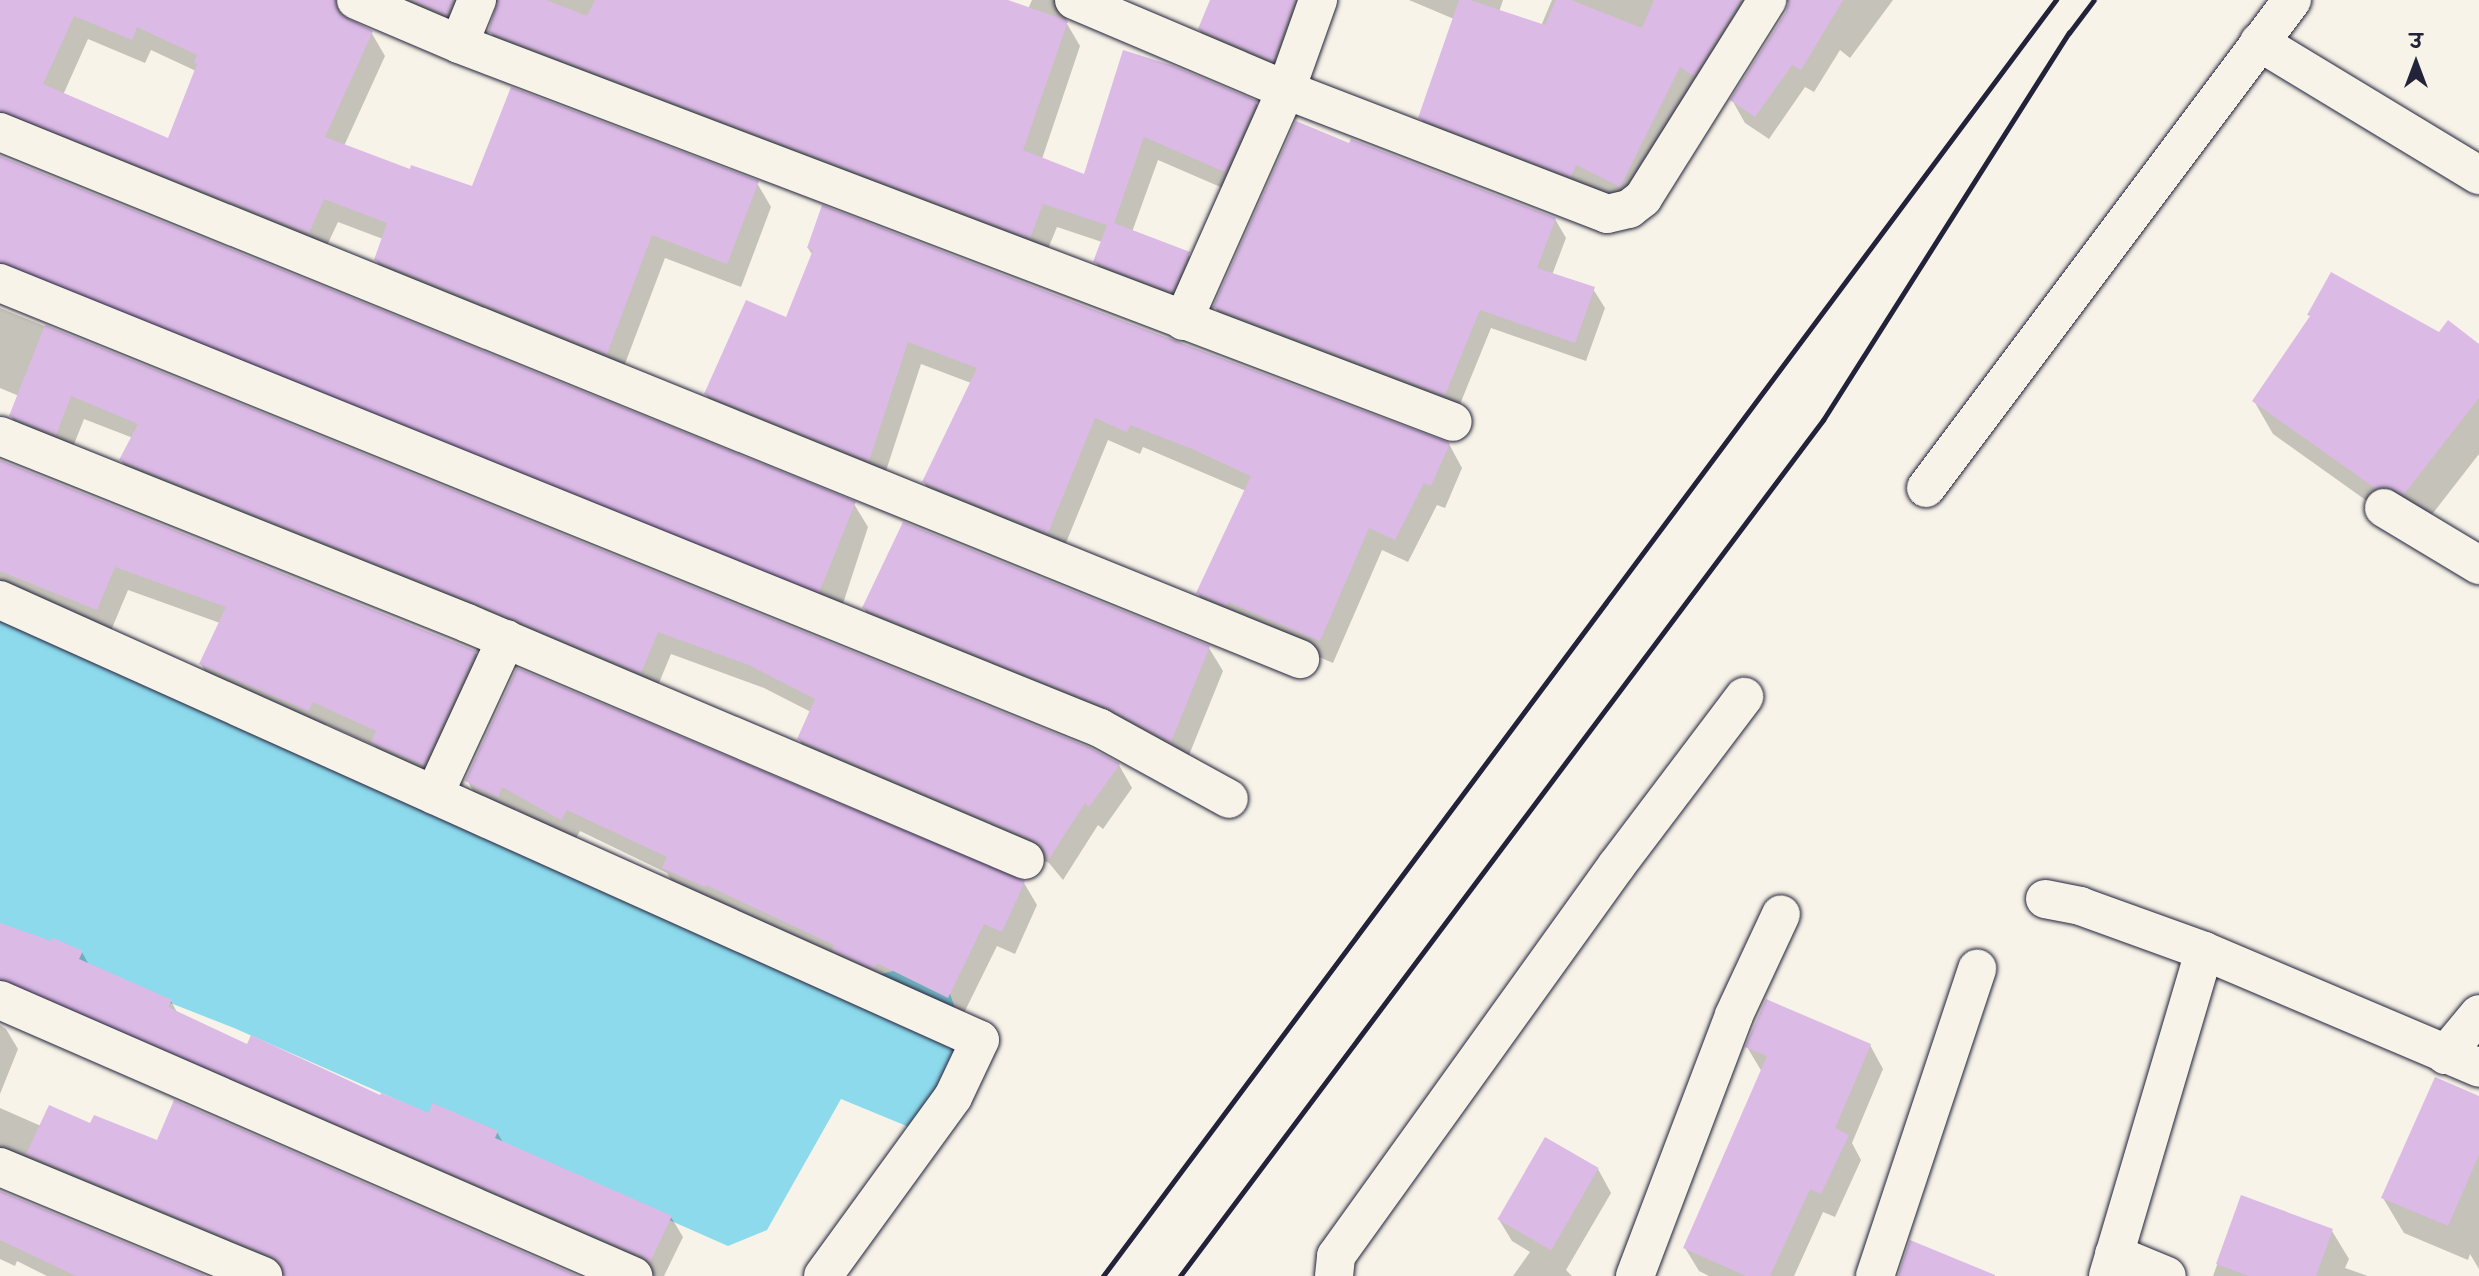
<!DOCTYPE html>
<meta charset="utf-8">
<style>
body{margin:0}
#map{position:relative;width:2479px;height:1276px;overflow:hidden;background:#f7f3e8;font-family:Caveat,"Playpen Sans Deva",sans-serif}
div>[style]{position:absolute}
.water>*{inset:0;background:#8ddaed}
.shadow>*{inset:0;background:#0003}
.building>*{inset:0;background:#dcbae6;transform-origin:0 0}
.roads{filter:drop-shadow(0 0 2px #22223b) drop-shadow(0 0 2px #22223b)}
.minor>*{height:38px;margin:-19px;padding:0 19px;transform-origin:19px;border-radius:19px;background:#f7f3e8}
.rail>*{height:5px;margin:-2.5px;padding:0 2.5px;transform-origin:2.5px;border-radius:2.5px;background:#22223b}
span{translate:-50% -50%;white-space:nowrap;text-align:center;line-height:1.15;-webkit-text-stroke:7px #f7f3e8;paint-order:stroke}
.north{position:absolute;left:2381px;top:28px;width:70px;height:70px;-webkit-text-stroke:5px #f7f3e8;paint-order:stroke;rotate:0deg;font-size:19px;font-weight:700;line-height:28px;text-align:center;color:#22223b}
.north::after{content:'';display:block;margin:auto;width:24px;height:32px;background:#22223b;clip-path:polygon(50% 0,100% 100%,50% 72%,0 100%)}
</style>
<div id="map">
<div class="water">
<i style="clip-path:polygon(0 607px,873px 976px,938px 960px,970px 1050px,909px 1127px,841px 1099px,767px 1230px,728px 1246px,234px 1028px,0 936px)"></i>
</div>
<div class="shadow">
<i style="clip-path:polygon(evenodd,0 0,993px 0,1028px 9px,1032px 0,1096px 0,1067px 17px,1066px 22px,1080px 46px,1042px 159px,1085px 176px,1124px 53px,1256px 103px,1270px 127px,1239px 195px,1158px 160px,1132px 232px,1188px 254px,1202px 278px,1186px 315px,1109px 285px,1095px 261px,1102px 242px,1057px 227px,1043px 261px,504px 55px,490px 31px,499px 3px,488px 2px,461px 38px,349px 17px,348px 20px,371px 32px,385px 56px,344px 146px,411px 171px,473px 188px,757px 183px,771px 207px,741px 287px,665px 258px,620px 377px,390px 284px,376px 260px,383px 239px,338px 222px,322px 256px,0 133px,0 0,88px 39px,145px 63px,151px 50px,196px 71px,169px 141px,63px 95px,88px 39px)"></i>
<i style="clip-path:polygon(1212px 0,1327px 0,1286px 83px,1213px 52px,1199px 29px)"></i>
<i style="clip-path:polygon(1409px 0,1503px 0,1499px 12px,1541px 26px,1552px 0,1893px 0,1850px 58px,1840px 50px,1814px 92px,1805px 87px,1769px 139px,1745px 123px,1732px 100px,1787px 12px,1790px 3px,1783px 1px,1634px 209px,1433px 140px,1420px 117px,1454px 19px)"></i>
<i style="clip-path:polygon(1350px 145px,1555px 219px,1566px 238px,1552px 275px,1593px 289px,1605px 308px,1586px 361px,1491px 328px,1456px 414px,1226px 327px,1215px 307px)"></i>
<i style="clip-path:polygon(0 157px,854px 504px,868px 527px,839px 616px,0 288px)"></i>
<i style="clip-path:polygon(823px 208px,1449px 444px,1462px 468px,1445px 508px,1437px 505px,1408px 562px,1382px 550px,1333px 663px,1241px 624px,1211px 616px,1198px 593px,1246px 491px,1143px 447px,1140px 454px,1108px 440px,1061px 555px,937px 505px,924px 482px,971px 383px,921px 364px,882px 483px,719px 417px,706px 394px,787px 320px,813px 256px,808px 248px)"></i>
<i style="clip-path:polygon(0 308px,1090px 749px,1119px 765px,1132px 788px,1103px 829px,1098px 825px,1063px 880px,1049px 863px,812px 762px,799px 739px,811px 712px,764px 688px,671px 654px,654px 695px,135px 483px,121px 460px,133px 438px,84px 419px,69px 457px,24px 439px,11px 416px,19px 396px,0 388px)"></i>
<i style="clip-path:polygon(2439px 334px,2479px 346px,2479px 454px,2423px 526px,2395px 521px,2273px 434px,2254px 401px)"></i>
<i style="clip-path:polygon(0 461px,475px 652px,489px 676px,437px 787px,386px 766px,375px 746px,326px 724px,323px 734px,215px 688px,201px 664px,220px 623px,128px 590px,110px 633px,0 606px)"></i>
<i style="clip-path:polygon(864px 608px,1209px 648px,1223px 671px,1185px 765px,877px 632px)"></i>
<i style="clip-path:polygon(467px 780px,1024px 883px,1037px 905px,1015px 954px,997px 946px,961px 1019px,677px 891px,667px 873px,580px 831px,574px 842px,515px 809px,511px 818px,480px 803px)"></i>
<i style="clip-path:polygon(0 924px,82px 952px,89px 965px,171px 1001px,178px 1014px,247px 1047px,430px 1115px,497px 1132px,504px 1144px,671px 1217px,683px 1237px,664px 1276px,655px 1276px,22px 1000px,0 1002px)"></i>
<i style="clip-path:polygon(0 1025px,6px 1029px,18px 1049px,0 1094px)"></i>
<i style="clip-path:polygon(1870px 1045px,1883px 1069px,1852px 1143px,1861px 1160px,1835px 1217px,1823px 1212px,1794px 1276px,1709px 1276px,1699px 1271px,1685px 1248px,1762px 1072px,1747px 1047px)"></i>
<i style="clip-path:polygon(2479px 1098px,2479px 1269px,2470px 1254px,2468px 1260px,2404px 1233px,2383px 1198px)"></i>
<i style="clip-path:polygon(0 1108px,41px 1126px,91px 1126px,158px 1142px,574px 1276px,285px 1276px,21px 1167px,0 1169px)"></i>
<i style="clip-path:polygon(1598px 1169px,1611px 1193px,1566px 1270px,1572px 1276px,1513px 1276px,1530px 1252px,1512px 1241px,1498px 1218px)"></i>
<i style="clip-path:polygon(0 1193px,201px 1276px,47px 1276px,17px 1261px,15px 1266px,0 1259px)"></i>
<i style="clip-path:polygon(2242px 1197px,2332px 1231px,2349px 1259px,2345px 1268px,2368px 1276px,2213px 1276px)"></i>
</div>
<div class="building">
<i style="clip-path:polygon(evenodd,0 0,335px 0,339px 14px,373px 31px,325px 137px,410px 169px,411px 165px,472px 186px,511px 87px,759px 181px,727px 264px,652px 235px,607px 354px,374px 260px,387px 223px,324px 199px,309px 233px,0 111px,0 0,74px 16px,132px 40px,137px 27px,197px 55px,194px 63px,197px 64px,168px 138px,43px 84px,74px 16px)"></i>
<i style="clip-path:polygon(412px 0,453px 0,447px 15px)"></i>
<i style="clip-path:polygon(498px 0,546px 0,587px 16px,595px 0,1008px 0,1068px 21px,1023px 150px,1084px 174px,1123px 50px,1171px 65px,1257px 101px,1225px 172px,1144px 137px,1114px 223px,1190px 252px,1172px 292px,1093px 262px,1107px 225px,1043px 204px,1030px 238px,488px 32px)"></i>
<i style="clip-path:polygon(1210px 0,1295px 0,1273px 61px,1198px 29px)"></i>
<i style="clip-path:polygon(1459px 0,1470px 0,1545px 25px,1556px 0,1571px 0,1642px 28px,1654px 0,1741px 0,1694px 76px,1680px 67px,1620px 187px,1576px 165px,1571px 177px,1418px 118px)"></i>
<i style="clip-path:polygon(1789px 0,1843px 0,1801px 70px,1792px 65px,1755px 117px,1730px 100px,1786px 12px)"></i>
<i style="clip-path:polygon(1296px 121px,1349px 143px,1351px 139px,1556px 218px,1537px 268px,1595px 287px,1575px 343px,1480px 310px,1445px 395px,1213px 307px)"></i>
<i style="left:0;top:156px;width:923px;height:106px;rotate:22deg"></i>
<i style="clip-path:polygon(822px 205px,1175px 341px,1450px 443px,1431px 486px,1424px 483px,1395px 540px,1369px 528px,1320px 641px,1228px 602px,1227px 606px,1196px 593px,1251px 476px,1192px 449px,1130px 425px,1127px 432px,1095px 418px,1048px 533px,922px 482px,977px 368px,908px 342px,869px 461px,704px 394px,746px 300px,786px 317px,813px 250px,807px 248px)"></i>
<i style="clip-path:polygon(2331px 272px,2439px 332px,2448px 320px,2479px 344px,2479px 398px,2404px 494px,2385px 486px,2375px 488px,2252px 401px,2310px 316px,2307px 315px)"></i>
<i style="clip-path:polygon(45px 325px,1091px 748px,1120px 764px,1089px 807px,1085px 803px,1049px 859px,1042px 846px,1034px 840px,797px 739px,815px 699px,749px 665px,658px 632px,641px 673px,475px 603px,119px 460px,138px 424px,71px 396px,56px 435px,9px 416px)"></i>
<i style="clip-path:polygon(0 460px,476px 651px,424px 765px,371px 742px,376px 731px,313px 702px,309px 711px,199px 664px,226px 607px,115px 567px,97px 610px,0 571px)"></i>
<i style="clip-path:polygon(903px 522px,1210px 646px,1171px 742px,1108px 708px,862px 608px)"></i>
<i style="clip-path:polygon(517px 668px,1025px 881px,1002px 932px,984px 924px,948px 998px,877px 963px,874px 969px,832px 950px,834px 945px,706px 885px,705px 887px,662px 868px,667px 857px,567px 810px,561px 820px,502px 787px,498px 797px,465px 781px)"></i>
<i style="clip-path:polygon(0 923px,51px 941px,53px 938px,83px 951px,79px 959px,172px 1000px,168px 1007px,247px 1044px,251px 1035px,380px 1095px,381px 1093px,429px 1113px,432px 1103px,498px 1131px,495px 1138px,672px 1216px,650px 1262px,642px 1256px,0 979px)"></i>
<i style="clip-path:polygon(1766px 999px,1871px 1044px,1835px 1128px,1849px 1135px,1821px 1194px,1810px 1189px,1770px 1276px,1746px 1276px,1683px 1248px,1767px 1056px,1745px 1047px)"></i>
<i style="clip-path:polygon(2435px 1077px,2479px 1096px,2479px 1155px,2448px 1226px,2381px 1198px)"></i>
<i style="clip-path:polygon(174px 1100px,578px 1276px,284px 1276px,281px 1263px,271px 1256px,26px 1154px,49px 1105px,90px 1123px,94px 1115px,157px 1140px)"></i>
<i style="left:1545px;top:1137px;width:62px;height:95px;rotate:30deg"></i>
<i style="clip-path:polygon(0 1191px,206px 1276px,76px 1276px,0 1240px)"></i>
<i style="clip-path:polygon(2241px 1195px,2333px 1229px,2316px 1276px,2249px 1276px,2216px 1264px)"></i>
<i style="clip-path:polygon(1910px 1240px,1995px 1275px,1995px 1276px,1898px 1276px)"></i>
</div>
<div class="roads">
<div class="minor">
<i style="left:356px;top:0;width:112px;rotate:23.1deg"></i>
<i style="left:459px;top:44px;width:1063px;rotate:20.82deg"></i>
<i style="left:1074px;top:0;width:230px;rotate:23deg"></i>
<i style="left:1286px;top:90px;width:344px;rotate:21.1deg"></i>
<i style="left:1607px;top:214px;width:23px;rotate:-13deg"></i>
<i style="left:1629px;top:209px;width:18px;rotate:-38deg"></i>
<i style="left:1643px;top:198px;width:234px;rotate:-57.9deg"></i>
<i style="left:2259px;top:42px;width:257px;rotate:31.2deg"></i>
<i style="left:459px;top:44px;width:48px;rotate:-67.8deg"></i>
<i style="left:0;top:132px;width:1403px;rotate:22.07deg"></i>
<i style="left:0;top:283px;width:1187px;rotate:22.03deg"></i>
<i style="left:1100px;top:728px;width:147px;rotate:28.8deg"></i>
<i style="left:1183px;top:321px;width:253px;rotate:-66deg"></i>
<i style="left:1286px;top:90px;width:96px;rotate:-70.4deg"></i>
<i style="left:0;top:436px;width:503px;rotate:21.82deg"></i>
<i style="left:467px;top:623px;width:606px;rotate:23.01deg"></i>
<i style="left:1926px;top:488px;width:610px;rotate:-53.13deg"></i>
<i style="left:2384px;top:508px;width:111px;rotate:31deg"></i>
<i style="left:0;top:600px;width:1074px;rotate:24.18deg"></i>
<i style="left:980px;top:1040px;width:63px;rotate:115.3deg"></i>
<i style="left:953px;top:1097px;width:221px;rotate:126deg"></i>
<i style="left:434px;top:795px;width:172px;rotate:-65.2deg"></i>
<i style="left:2045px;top:899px;width:36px;rotate:11deg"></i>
<i style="left:2080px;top:906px;width:132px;rotate:19.9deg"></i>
<i style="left:2204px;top:951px;width:299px;rotate:23deg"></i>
<i style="left:0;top:1000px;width:691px;rotate:23.56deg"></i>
<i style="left:2445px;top:1055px;width:53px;rotate:-50.3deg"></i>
<i style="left:0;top:1167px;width:285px;rotate:22.5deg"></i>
<i style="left:2114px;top:1254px;width:57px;rotate:22.5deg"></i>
<i style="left:1334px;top:1276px;width:20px;rotate:-84deg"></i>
<i style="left:1336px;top:1256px;width:481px;rotate:-54.3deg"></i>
<i style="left:1617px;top:865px;width:211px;rotate:-52.9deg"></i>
<i style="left:1635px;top:1276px;width:279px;rotate:-69.2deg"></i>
<i style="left:1734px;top:1015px;width:111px;rotate:-65deg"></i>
<i style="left:1875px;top:1276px;width:324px;rotate:-71.6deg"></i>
<i style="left:2108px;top:1276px;width:339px;rotate:-73.5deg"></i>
</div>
</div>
<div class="rail">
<i style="left:1103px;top:1276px;width:1593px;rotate:-53.25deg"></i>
<i style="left:1180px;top:1276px;width:1071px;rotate:-53.09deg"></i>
<i style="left:1823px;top:420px;width:459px;rotate:-57.6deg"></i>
<i style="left:2069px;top:33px;width:41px;rotate:-52.9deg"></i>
</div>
<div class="north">उ</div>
</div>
